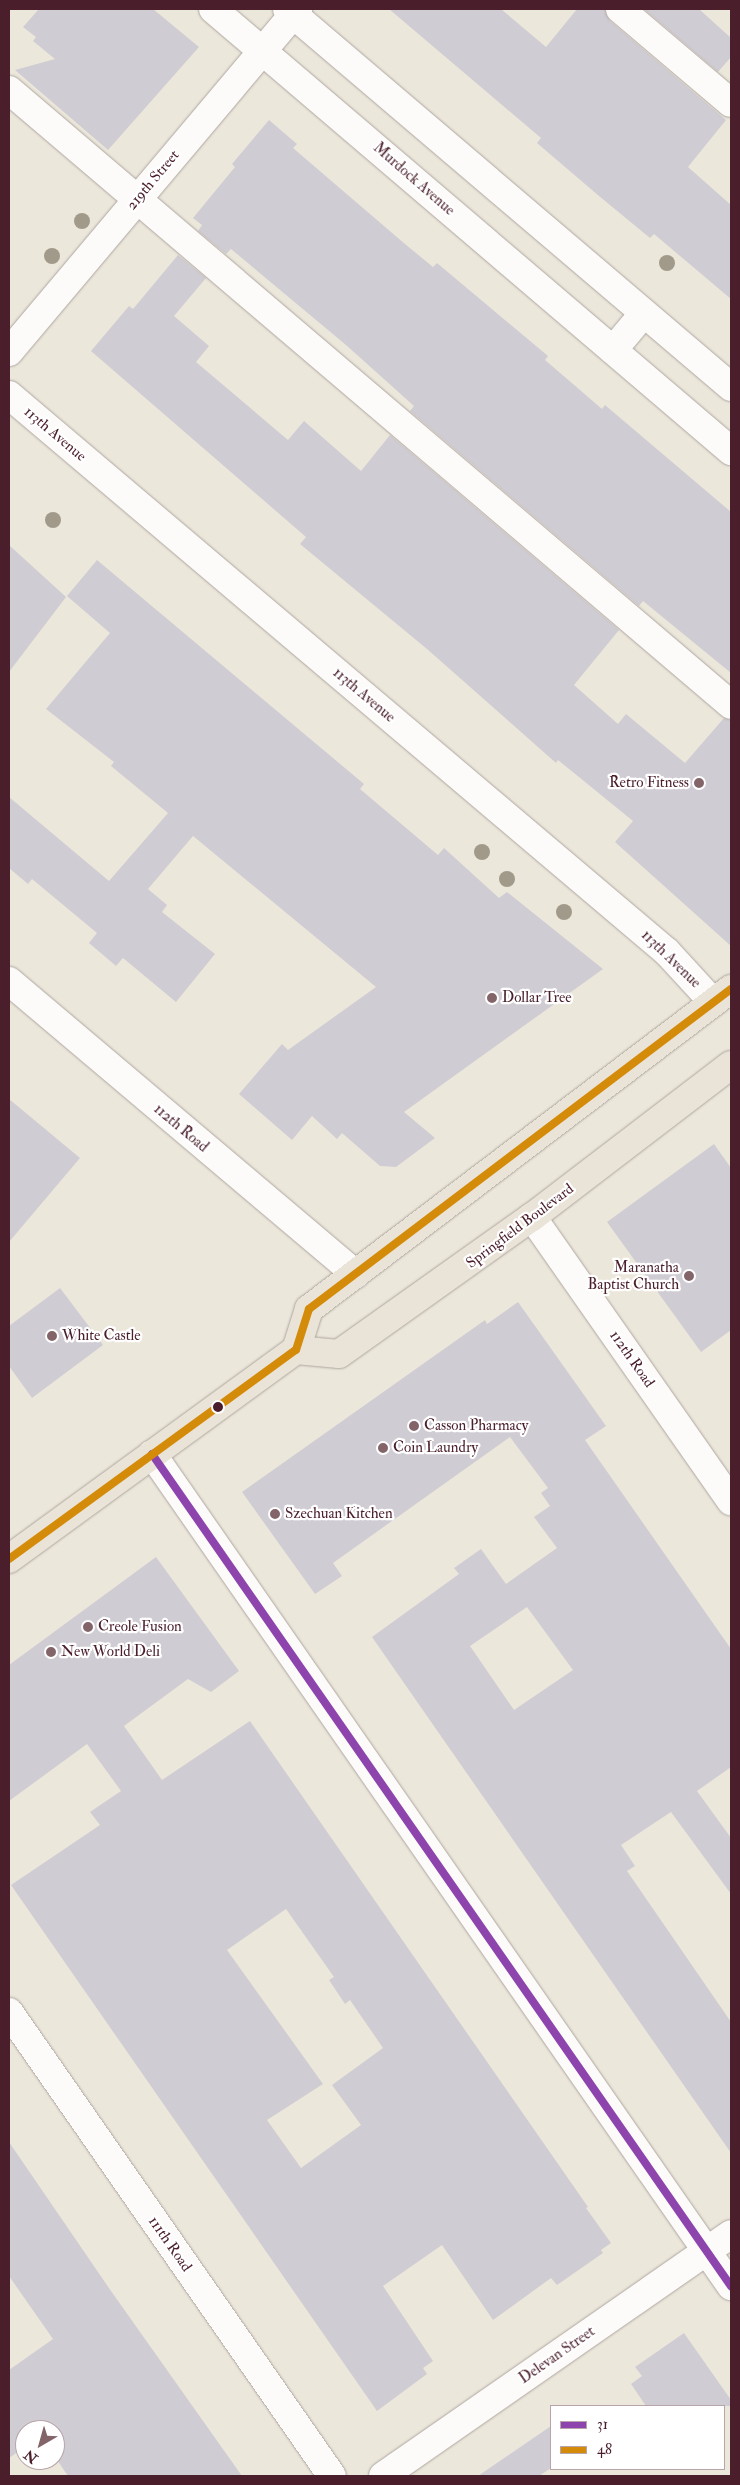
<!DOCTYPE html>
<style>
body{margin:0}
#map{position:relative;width:740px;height:2485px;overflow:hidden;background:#ece7db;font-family:"IM FELL Double Pica",serif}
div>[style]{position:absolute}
.building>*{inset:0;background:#d0ccd3}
.roads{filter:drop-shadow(0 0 1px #aea6a0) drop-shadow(0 0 1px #aea6a0)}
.minor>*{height:28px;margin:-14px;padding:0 14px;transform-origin:14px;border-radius:14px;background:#fcfbfa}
.major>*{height:28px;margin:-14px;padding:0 14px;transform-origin:14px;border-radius:14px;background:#eae3d7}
.bus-1>*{height:8px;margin:-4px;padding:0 4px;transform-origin:4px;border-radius:4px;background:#8e44ad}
.bus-2>*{height:8px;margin:-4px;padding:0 4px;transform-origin:4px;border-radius:4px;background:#d48b09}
.trees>*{width:16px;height:16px;margin:-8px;border-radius:50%;background:#a19a8a}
.dots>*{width:14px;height:14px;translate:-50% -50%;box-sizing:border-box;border:2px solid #fff;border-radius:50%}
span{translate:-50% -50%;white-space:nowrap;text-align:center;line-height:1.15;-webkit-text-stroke:4.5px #fff;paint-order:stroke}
.street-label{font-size:15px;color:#4a1f2b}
.poi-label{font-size:15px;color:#4a1f2b}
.right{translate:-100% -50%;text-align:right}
.left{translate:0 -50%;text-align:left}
.frame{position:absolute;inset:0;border:10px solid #4a1f2b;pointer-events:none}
.legend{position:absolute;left:550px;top:2405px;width:175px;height:65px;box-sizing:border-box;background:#fff;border:1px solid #b7a5aa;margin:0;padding:6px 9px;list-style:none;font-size:15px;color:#4a1f2b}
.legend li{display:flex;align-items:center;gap:10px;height:25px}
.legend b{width:25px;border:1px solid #b7a5aa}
.north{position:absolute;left:15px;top:2420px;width:50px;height:50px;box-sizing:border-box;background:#fff;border:1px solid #b7a5aa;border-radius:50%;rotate:218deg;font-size:14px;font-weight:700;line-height:20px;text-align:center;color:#4a1f2b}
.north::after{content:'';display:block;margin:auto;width:18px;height:22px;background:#836569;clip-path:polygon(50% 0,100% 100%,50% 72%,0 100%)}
</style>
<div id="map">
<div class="building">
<i style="clip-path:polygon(39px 9px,153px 9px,199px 47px,108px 150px,15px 70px,55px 59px,33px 41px,36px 37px,23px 27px)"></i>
<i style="clip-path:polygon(389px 9px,501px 9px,546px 47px,577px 9px,605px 9px,610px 21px,726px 120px,688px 167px,731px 205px,731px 299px,654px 234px,650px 238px,599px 196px,537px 143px,541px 138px)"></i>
<i style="clip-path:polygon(644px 9px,699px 9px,731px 38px,731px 57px,718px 72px)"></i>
<i style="clip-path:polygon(269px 120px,297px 144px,293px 148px,405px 244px,433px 267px,437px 263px,548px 356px,545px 360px,573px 384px,602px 409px,605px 405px,731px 512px,731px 673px,643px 601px,639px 606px,410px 411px,414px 406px,346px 345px,231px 249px,226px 254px,198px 231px,202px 225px,193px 218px,235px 167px,232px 164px)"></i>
<i style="clip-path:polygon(178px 255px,206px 278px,174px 316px,209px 346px,196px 362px,288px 440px,304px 421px,361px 471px,390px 435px,619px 630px,574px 685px,618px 724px,626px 714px,685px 763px,724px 718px,731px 720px,731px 946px,615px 842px,633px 821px,558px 760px,556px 763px,427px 649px,300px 544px,306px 537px,91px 351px,129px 306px,133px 309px)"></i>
<i style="clip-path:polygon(9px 545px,66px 597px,9px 672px)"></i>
<i style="clip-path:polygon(97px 560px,364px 784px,360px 789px,438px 855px,444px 848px,499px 898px,507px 892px,603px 969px,404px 1112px,435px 1138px,396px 1167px,380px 1166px,342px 1133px,337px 1139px,312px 1116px,292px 1140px,239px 1094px,282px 1044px,288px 1050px,376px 987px,193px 836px,148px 889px,167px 905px,162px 912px,215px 954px,176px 1002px,123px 958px,116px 966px,89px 943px,97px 933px,32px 879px,28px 884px,9px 868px,9px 797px,109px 881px,168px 813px,111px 766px,114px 762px,46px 709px,110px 633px,67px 596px)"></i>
<i style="clip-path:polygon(9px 1099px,80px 1158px,9px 1242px)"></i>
<i style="clip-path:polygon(714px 1144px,731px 1168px,731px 1330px,701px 1352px,607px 1222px)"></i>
<i style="clip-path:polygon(60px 1288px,103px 1345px,32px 1398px,9px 1366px,9px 1326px)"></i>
<i style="clip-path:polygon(evenodd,518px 1302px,606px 1426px,585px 1440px,731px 1649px,731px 1767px,697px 1791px,731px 1838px,731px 1894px,671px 1812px,621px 1845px,635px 1866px,627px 1871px,731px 2022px,731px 2153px,372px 1637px,459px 1574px,454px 1568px,481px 1549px,506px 1584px,557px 1548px,534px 1517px,550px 1506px,541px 1493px,548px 1488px,510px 1437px,333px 1563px,342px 1576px,315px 1594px,242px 1492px,485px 1320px,487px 1324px,518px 1302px,527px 1607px,573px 1670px,514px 1710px,470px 1646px,527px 1607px)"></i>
<i style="clip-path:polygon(evenodd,156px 1557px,239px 1671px,211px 1692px,188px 1679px,124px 1726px,162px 1780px,250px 1721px,588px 2207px,586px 2208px,611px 2243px,601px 2250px,603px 2253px,557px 2285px,551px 2278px,493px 2320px,442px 2245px,383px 2286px,433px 2361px,423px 2368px,427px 2374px,377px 2411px,11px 1885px,100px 1825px,90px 1812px,121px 1791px,87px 1744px,9px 1801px,9px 1665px,156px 1557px,286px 1909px,334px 1977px,329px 1980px,345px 2004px,350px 2000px,383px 2048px,332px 2085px,361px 2125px,301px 2168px,267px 2120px,323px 2084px,227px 1950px,286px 1909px)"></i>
<i style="clip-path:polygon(9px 2142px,111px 2291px,242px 2476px,68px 2476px,55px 2457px,55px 2430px,25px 2430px,25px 2447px,9px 2458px,9px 2370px,53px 2339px,9px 2276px)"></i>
<i style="clip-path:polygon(684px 2333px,731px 2400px,731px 2406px,646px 2406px,631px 2384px,642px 2376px,635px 2367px)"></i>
<i style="clip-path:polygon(551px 2426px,551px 2468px,539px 2476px,478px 2476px)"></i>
</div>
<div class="roads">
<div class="minor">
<i style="left:213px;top:9px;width:681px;rotate:40.47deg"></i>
<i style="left:287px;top:9px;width:583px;rotate:40.41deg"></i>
<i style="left:620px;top:9px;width:145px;rotate:40.3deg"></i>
<i style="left:9px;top:90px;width:948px;rotate:40.42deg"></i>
<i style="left:613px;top:350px;width:48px;rotate:-50deg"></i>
<i style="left:9px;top:352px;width:449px;rotate:-49.9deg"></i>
<i style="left:9px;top:395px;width:862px;rotate:40.25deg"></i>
<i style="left:667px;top:952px;width:68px;rotate:47.4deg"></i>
<i style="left:9px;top:981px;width:454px;rotate:40.2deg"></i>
<i style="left:532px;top:1217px;width:347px;rotate:55deg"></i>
<i style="left:152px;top:1454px;width:1014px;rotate:55.17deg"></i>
<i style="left:9px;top:2012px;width:565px;rotate:55.16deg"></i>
<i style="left:383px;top:2476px;width:424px;rotate:-34.8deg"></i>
</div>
<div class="major">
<i style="left:296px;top:1350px;width:43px;rotate:5.3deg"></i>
<i style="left:339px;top:1354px;width:237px;rotate:-35.4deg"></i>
<i style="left:532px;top:1217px;width:250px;rotate:-37.4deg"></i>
<i style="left:9px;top:1559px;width:355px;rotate:-36.1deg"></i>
<i style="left:296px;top:1350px;width:43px;rotate:-72.4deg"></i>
<i style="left:309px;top:1309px;width:530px;rotate:-37.17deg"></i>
</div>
</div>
<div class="bus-1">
<i style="left:152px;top:1454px;width:1014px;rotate:55.17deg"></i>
</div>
<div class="bus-2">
<i style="left:9px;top:1559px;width:355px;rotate:-36.1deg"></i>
<i style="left:296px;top:1350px;width:43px;rotate:-72.4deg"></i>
<i style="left:309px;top:1309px;width:530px;rotate:-37.17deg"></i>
</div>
<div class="trees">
<i style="left:82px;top:221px"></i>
<i style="left:52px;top:256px"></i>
<i style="left:667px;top:263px"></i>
<i style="left:53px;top:520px"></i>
<i style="left:482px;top:852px"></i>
<i style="left:507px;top:879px"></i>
<i style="left:564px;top:912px"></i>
</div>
<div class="dots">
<i style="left:699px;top:783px;background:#836569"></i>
<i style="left:492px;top:998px;background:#836569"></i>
<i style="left:689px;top:1276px;background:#836569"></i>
<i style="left:52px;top:1336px;background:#836569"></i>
<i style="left:218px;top:1407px;background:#4a1f2b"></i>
<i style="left:414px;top:1426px;background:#836569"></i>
<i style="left:383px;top:1448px;background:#836569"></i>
<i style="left:275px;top:1514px;background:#836569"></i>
<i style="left:88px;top:1627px;background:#836569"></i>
<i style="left:51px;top:1652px;background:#836569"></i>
</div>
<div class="street-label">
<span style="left:414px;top:179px;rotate:41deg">Murdock Avenue</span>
<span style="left:153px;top:180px;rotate:-50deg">219th Street</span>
<span style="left:55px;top:434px;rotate:40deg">113th Avenue</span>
<span style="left:364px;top:695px;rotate:40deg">113th Avenue</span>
<span style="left:671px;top:959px;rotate:44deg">113th Avenue</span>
<span style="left:181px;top:1128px;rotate:40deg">112th Road</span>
<span style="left:520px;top:1226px;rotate:-37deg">Springfield Boulevard</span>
<span style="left:632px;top:1359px;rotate:55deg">112th Road</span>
<span style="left:170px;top:2244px;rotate:55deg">111th Road</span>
<span style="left:557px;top:2355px;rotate:-35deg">Delevan Street</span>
</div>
<div class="poi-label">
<span class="right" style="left:689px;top:783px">Retro Fitness</span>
<span class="left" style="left:502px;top:998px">Dollar Tree</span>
<span class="right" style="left:679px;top:1276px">Maranatha<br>Baptist Church</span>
<span class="left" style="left:62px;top:1336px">White Castle</span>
<span class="left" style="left:424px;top:1426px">Casson Pharmacy</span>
<span class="left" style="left:393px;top:1448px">Coin Laundry</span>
<span class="left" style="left:285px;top:1514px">Szechuan Kitchen</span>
<span class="left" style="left:98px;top:1627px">Creole Fusion</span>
<span class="left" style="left:61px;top:1652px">New World Deli</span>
</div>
<div class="frame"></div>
<ul class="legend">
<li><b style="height:6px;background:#8e44ad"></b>31</li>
<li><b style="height:6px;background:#d48b09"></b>48</li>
</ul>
<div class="north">N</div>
</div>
